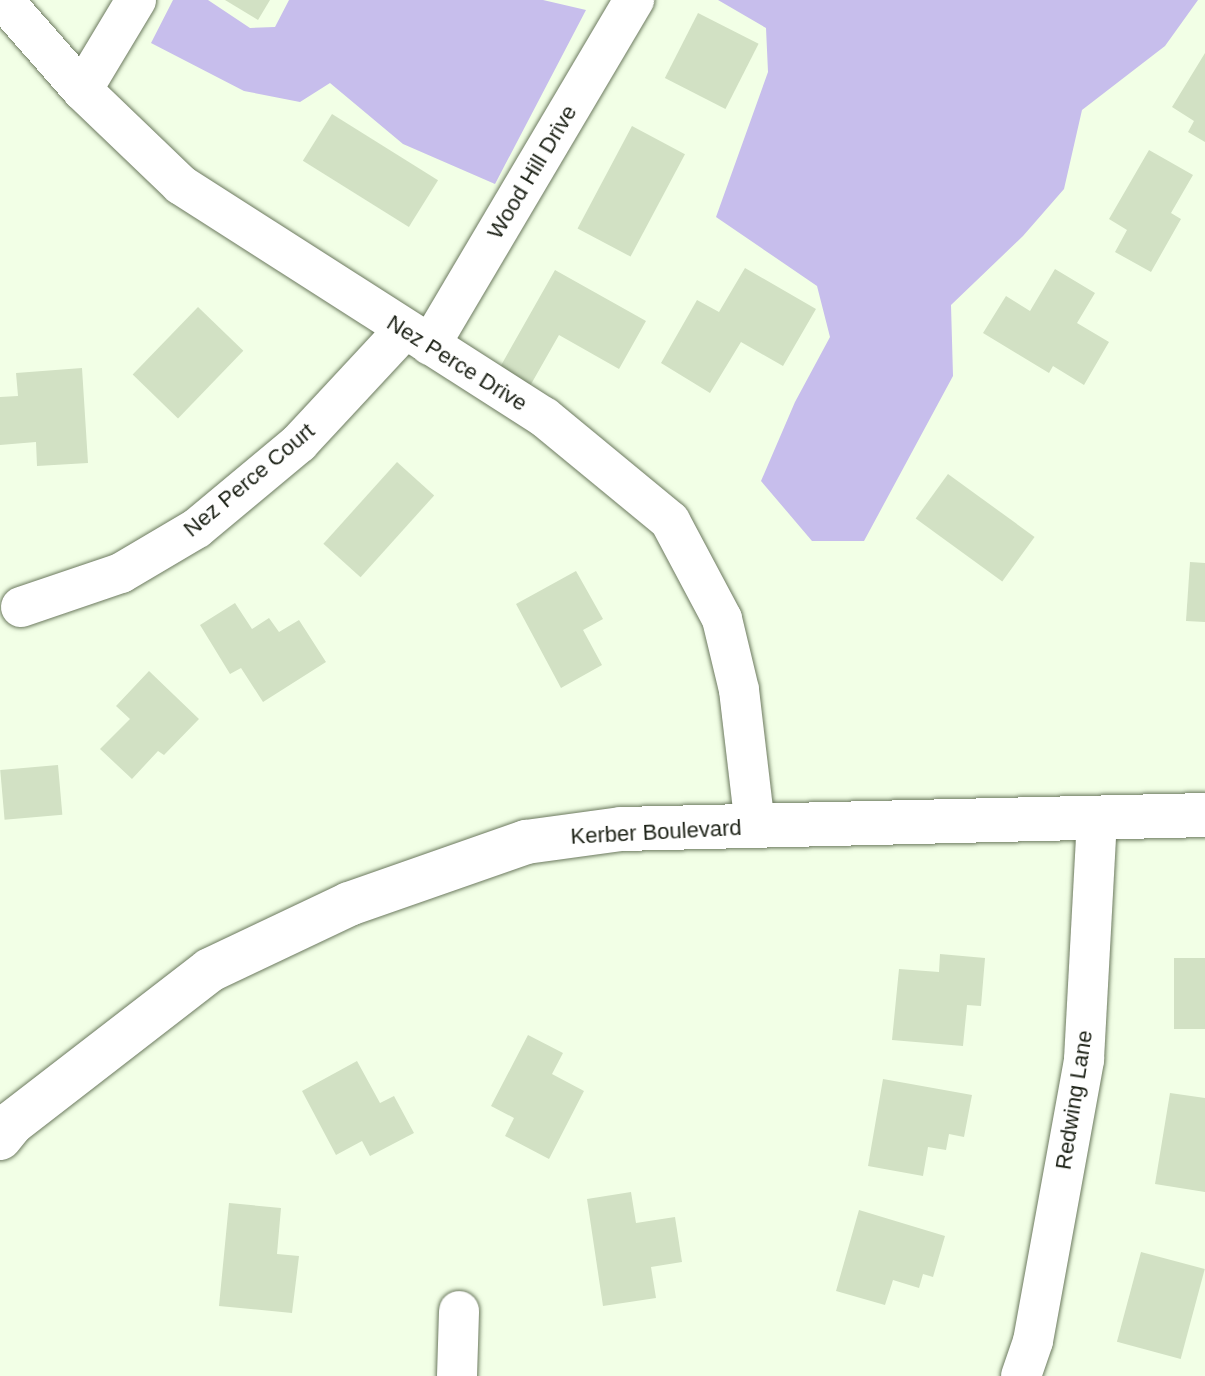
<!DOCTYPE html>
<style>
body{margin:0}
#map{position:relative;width:1205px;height:1376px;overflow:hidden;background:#f2ffe6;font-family:Helvetica,sans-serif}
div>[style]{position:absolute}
.forest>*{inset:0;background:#c7beec}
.building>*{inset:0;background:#d2e1c4;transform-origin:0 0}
.roads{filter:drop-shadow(0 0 2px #6c7a5f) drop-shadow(0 0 2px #6c7a5f)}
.minor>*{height:40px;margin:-20px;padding:0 20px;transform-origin:20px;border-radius:20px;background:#fff}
.tertiary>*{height:44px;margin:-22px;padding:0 22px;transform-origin:22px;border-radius:22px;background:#fff}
span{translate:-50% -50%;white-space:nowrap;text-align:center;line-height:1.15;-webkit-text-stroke:7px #fff;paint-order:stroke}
.street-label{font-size:22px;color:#1c2116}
</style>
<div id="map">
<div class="forest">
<i style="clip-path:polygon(173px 0,208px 0,250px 28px,275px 27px,289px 0,543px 0,586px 10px,495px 184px,403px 144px,330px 83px,300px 102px,244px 91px,151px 43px)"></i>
<i style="clip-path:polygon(718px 0,1198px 0,1165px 46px,1082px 110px,1064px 189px,1023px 236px,951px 305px,953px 376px,864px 541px,812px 541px,761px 481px,795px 402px,830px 337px,817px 286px,716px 217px,768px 72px,766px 28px)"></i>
</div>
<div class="building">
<i style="clip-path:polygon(225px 0,270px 0,258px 20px)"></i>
<i style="left:698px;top:13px;width:68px;height:73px;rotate:27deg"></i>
<i style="clip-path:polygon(1205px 53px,1205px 142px,1188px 132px,1194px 121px,1172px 107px)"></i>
<i style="left:332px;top:114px;width:125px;height:55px;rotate:32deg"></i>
<i style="left:632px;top:126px;width:60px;height:116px;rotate:28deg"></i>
<i style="clip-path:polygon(1149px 150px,1193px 175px,1171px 213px,1181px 219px,1151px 272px,1115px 252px,1127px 230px,1109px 219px)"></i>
<i style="clip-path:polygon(745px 268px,816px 309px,783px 366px,741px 342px,710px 393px,661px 363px,697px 300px,719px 312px)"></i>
<i style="clip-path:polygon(1055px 269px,1095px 293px,1077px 323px,1109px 342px,1084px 385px,1053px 366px,1049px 373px,983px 333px,1006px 296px,1030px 311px)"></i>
<i style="clip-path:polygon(555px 270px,646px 321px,619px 369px,559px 335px,530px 386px,499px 369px)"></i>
<i style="left:198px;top:307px;width:63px;height:94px;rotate:44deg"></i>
<i style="clip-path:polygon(82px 368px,88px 463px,37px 466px,36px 442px,0 445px,0 397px,18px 396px,16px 373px)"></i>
<i style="left:397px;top:462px;width:50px;height:110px;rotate:42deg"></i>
<i style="left:948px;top:474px;width:107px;height:55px;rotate:36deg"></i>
<i style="clip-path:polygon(1190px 562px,1205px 563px,1205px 622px,1186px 621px)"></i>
<i style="clip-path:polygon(576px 571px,603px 619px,583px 630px,602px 665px,561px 688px,516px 604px)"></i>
<i style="clip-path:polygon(235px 603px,252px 629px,269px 618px,279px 632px,299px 620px,326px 662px,263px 702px,241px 668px,230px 674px,200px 625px)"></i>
<i style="clip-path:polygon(149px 671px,199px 719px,164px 755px,158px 751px,132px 779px,100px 749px,130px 719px,116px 706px)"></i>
<i style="left:58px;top:765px;width:50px;height:58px;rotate:85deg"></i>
<i style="clip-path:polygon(940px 954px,985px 958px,981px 1006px,967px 1005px,963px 1046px,892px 1040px,899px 969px,939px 972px)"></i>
<i style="left:1205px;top:958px;width:71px;height:31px;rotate:90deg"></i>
<i style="clip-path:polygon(528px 1035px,563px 1053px,552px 1074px,584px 1091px,549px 1159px,505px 1136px,514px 1118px,491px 1106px)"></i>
<i style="clip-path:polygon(357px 1061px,380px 1103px,394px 1096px,414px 1133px,370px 1156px,362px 1141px,336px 1155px,302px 1091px)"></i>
<i style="clip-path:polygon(883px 1079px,972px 1095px,964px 1137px,949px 1134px,946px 1150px,928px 1147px,923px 1176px,868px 1166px)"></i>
<i style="clip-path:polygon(1170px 1093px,1205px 1098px,1205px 1192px,1155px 1184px)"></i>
<i style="clip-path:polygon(631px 1192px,636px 1223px,675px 1217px,682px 1262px,651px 1267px,656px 1298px,603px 1306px,587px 1199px)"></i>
<i style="clip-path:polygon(229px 1203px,281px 1208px,277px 1254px,299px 1256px,292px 1313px,219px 1306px)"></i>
<i style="clip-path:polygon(859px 1210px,945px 1236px,933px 1277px,923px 1274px,919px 1288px,893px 1280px,885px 1305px,836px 1291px)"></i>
<i style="left:1141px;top:1252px;width:66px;height:93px;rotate:15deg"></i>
</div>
<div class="roads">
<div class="minor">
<i style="left:3px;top:0;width:120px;rotate:48.7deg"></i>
<i style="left:82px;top:90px;width:137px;rotate:43.8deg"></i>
<i style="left:181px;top:185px;width:431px;rotate:32.6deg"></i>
<i style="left:544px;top:417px;width:163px;rotate:39.5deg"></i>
<i style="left:670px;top:521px;width:111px;rotate:62deg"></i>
<i style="left:722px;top:619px;width:73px;rotate:76.5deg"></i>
<i style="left:739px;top:690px;width:137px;rotate:83.3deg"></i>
<i style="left:82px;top:90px;width:105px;rotate:-59deg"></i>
<i style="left:430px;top:345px;width:401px;rotate:-59.4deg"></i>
<i style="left:21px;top:607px;width:106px;rotate:-18.8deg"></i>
<i style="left:121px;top:573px;width:88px;rotate:-30.6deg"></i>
<i style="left:197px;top:528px;width:133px;rotate:-39.8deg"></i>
<i style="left:299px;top:443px;width:154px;rotate:-47.1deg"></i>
<i style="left:457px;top:1376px;width:65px;rotate:-88.2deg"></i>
<i style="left:1021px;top:1376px;width:37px;rotate:-71deg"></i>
<i style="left:1033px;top:1341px;width:287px;rotate:-79.7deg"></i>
<i style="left:1084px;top:1059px;width:240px;rotate:-86.9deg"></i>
</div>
<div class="tertiary">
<i style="left:0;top:1138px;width:19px;rotate:-51deg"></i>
<i style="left:12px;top:1123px;width:250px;rotate:-37.7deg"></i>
<i style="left:210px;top:970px;width:154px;rotate:-25.4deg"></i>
<i style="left:349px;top:904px;width:188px;rotate:-19.3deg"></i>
<i style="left:526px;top:842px;width:96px;rotate:-7.8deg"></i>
<i style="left:621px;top:829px;width:584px;rotate:-1.37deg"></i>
</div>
</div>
<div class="street-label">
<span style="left:532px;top:172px;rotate:-59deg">Wood Hill Drive</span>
<span style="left:457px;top:363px;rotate:32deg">Nez Perce Drive</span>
<span style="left:249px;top:480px;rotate:-40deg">Nez Perce Court</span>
<span style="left:656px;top:832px;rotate:-3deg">Kerber Boulevard</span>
<span style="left:1074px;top:1100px;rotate:-81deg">Redwing Lane</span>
</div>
</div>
